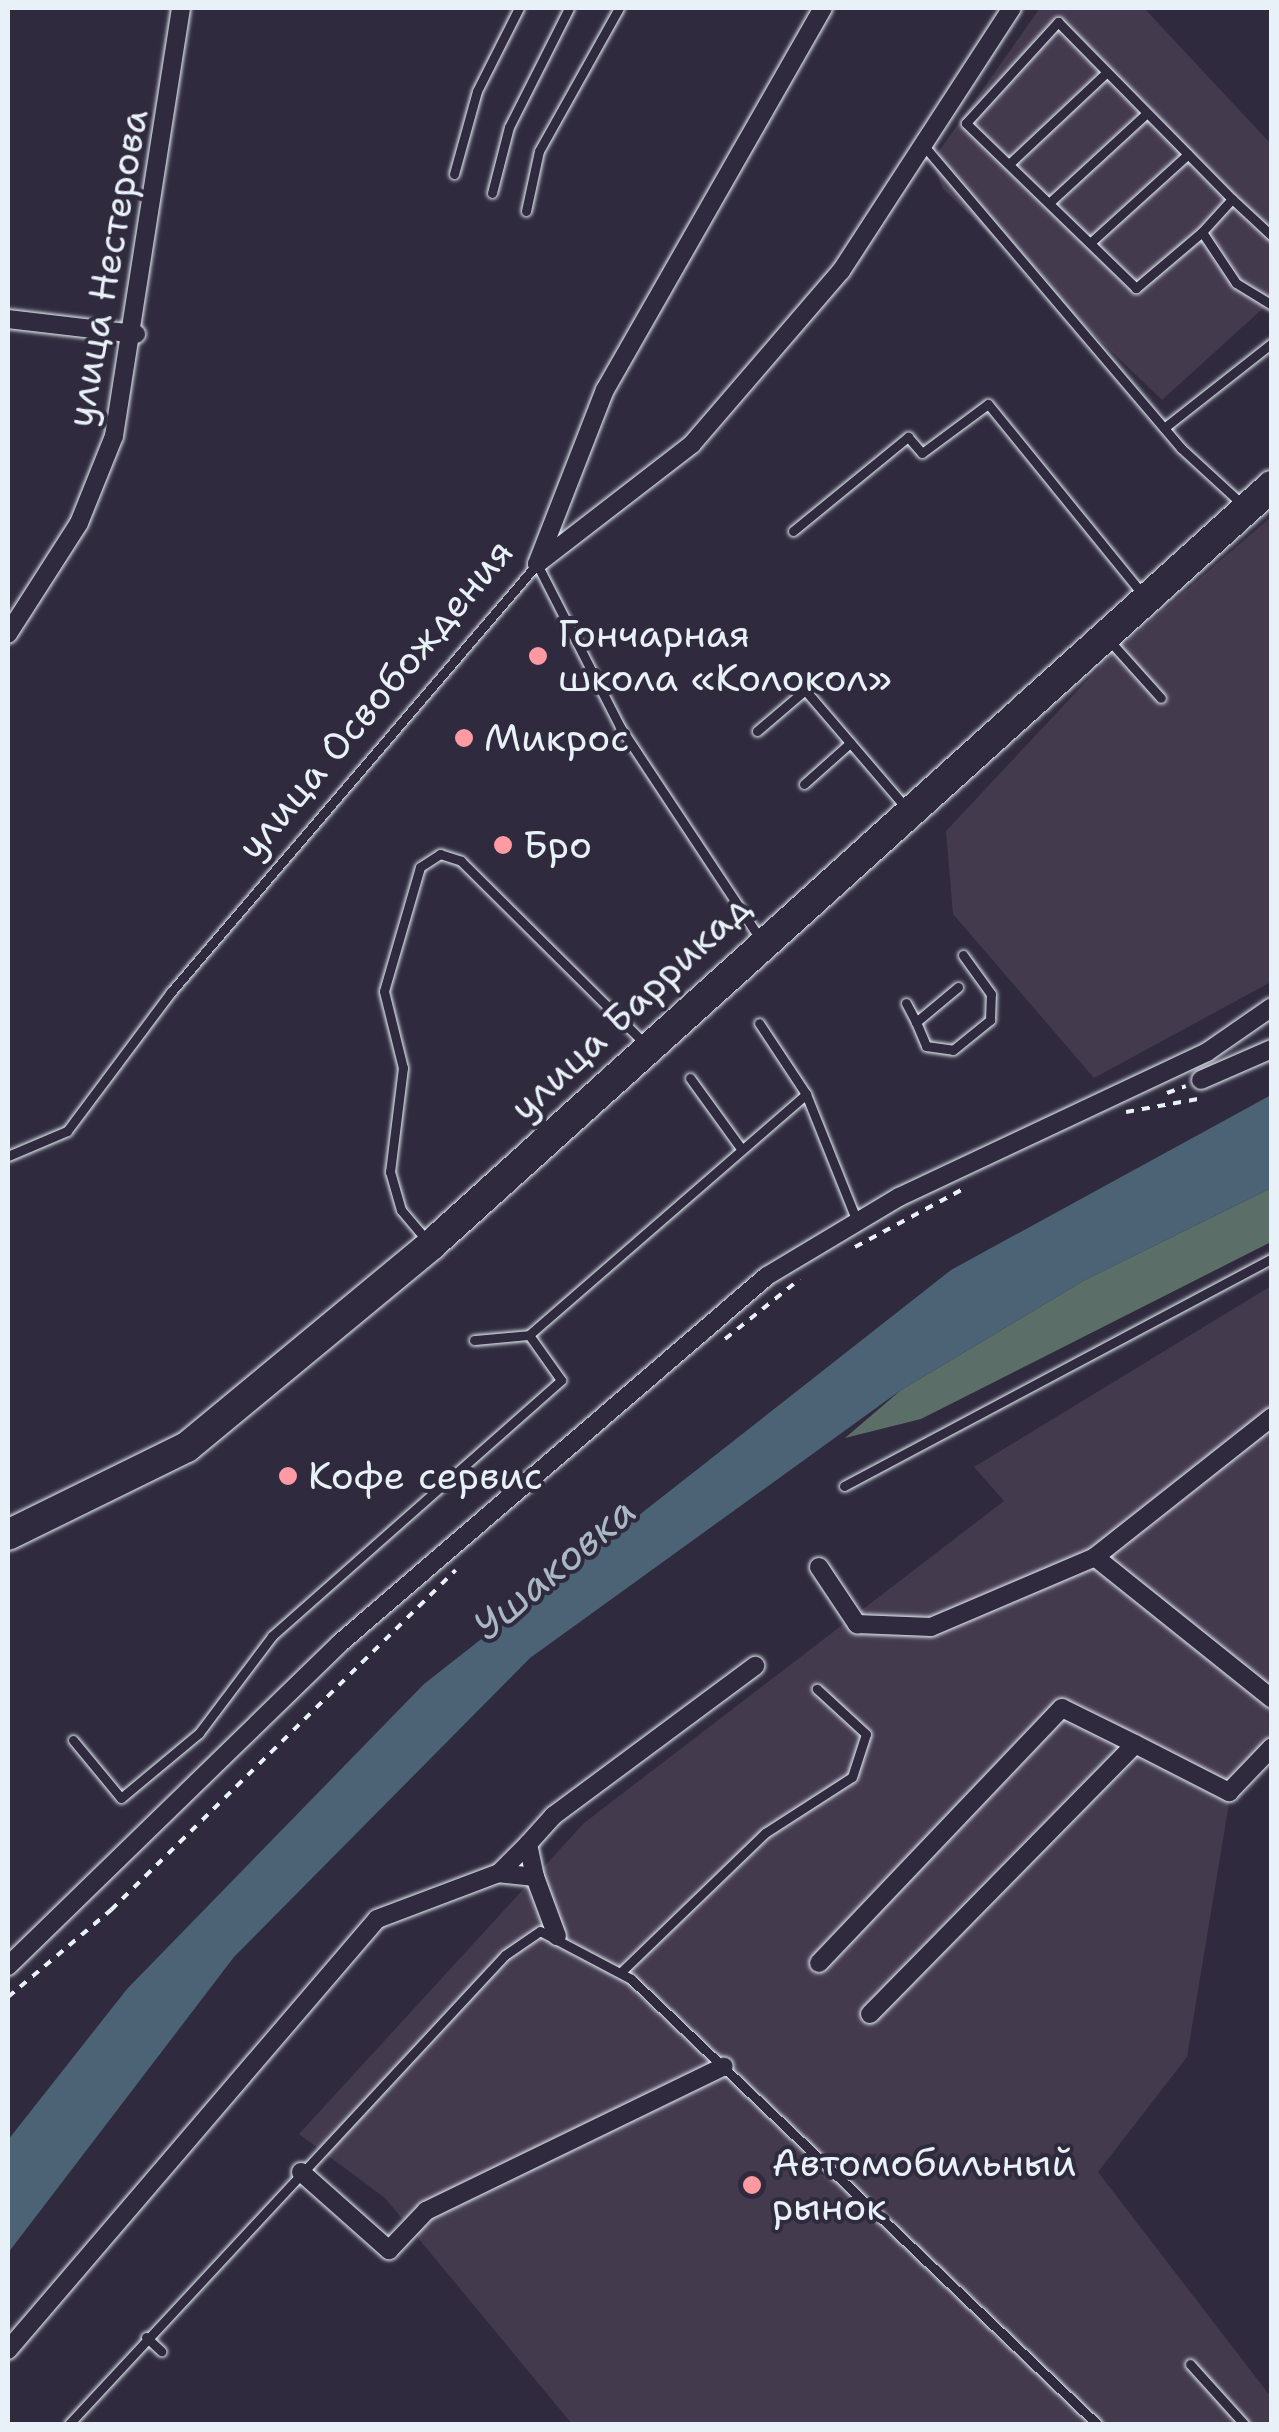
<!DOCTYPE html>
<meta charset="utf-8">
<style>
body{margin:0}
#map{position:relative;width:1279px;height:2432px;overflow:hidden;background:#2f2a3d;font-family:"Shantell Sans",sans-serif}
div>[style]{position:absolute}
.built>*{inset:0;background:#443a4e}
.green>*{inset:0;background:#5b6f68}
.water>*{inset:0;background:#4c6376}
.path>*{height:4px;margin-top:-2px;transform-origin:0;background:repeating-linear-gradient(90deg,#e8f1f8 0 8px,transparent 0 16px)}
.roads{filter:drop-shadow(0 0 2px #e8f1f8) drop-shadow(0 0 2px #e8f1f8)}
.lane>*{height:9px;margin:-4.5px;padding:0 4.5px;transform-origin:4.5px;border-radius:4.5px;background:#2f2a3d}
.street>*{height:18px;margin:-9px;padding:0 9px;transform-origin:9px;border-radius:9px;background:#2f2a3d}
.primary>*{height:30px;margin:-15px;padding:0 15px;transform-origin:15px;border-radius:15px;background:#2f2a3d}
.dots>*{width:28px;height:28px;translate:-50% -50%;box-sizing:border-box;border:5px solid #2f2a3d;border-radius:50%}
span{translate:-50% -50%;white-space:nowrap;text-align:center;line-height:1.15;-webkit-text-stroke:8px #2f2a3d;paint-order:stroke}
.street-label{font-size:38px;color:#e8f1f8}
.poi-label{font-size:38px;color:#e8f1f8}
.left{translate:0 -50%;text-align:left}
.water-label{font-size:40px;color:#aab8c4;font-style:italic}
.frame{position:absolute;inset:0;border:10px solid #e8f1f8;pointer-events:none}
</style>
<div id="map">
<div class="built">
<i style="clip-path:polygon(1040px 8px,1144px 8px,1271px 144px,1271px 301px,1162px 400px,943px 189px,932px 161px)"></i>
<i style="clip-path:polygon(1271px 517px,1271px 982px,1094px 1078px,953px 914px,946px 831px,1109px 657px)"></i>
<i style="clip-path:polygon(1271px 1286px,1271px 1760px,1229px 1803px,1187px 2057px,1098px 2172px,1271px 2397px,1271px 2424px,572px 2424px,385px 2198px,299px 2134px,584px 1823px,1004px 1501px,974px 1467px)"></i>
</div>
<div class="green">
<i style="clip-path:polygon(1271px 1188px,1271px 1242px,921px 1419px,845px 1438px,901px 1390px,1083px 1281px)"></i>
</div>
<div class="water">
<i style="clip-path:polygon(1271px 1095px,1271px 1188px,1083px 1281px,901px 1390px,530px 1658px,234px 1957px,8px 2253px,8px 2140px,127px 1989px,424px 1684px,951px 1270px)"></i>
</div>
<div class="path">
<i style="left:1167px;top:1093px;width:20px;rotate:-20deg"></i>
<i style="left:1126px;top:1112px;width:73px;rotate:-10.2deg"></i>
<i style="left:855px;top:1247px;width:123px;rotate:-28.2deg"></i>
<i style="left:725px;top:1339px;width:96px;rotate:-38.7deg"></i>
<i style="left:8px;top:1997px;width:135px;rotate:-40.2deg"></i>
<i style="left:111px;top:1910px;width:484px;rotate:-44.6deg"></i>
</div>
<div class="roads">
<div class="lane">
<i style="left:924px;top:146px;width:397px;rotate:49.6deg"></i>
<i style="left:1181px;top:448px;width:86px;rotate:42.6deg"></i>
<i style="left:1009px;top:164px;width:134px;rotate:-43.2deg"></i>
<i style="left:454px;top:174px;width:86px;rotate:-74.5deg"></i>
<i style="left:477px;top:91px;width:93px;rotate:-63.2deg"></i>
<i style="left:492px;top:193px;width:68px;rotate:-75.6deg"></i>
<i style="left:509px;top:127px;width:133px;rotate:-63.2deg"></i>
<i style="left:1049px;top:203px;width:133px;rotate:-42.6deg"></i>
<i style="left:526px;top:211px;width:61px;rotate:-77.8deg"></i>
<i style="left:539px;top:151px;width:164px;rotate:-60.8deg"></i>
<i style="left:1202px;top:232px;width:87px;rotate:139.7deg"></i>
<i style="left:1136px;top:288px;width:237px;rotate:-135.9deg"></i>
<i style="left:966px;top:123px;width:137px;rotate:-47.7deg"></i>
<i style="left:1058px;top:22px;width:248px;rotate:45.5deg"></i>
<i style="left:1272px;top:236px;width:54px;rotate:-137.2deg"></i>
<i style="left:1232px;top:199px;width:45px;rotate:132.3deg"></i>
<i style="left:1202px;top:232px;width:61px;rotate:56.3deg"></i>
<i style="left:1236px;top:283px;width:42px;rotate:31.4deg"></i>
<i style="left:1090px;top:243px;width:132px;rotate:-42.2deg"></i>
<i style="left:1164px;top:428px;width:137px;rotate:-38.2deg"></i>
<i style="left:793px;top:531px;width:149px;rotate:-39.3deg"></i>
<i style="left:908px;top:437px;width:21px;rotate:49deg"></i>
<i style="left:922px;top:453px;width:82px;rotate:-36.6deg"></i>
<i style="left:988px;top:404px;width:246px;rotate:50.9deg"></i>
<i style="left:1108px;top:639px;width:79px;rotate:48.1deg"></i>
<i style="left:757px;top:731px;width:63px;rotate:-40.5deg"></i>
<i style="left:805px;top:690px;width:155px;rotate:49.4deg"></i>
<i style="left:804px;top:784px;width:62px;rotate:-41.7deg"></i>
<i style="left:958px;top:987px;width:55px;rotate:140.2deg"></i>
<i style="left:916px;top:1022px;width:26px;rotate:67deg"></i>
<i style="left:926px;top:1046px;width:27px;rotate:8deg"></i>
<i style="left:953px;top:1050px;width:48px;rotate:-39deg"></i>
<i style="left:990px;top:1020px;width:26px;rotate:-88deg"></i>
<i style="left:991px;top:994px;width:48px;rotate:-125.7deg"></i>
<i style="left:906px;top:1003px;width:21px;rotate:62deg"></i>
<i style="left:690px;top:1078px;width:85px;rotate:54.1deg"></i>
<i style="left:806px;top:1094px;width:135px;rotate:68.2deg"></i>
<i style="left:8px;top:1156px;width:64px;rotate:-23deg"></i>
<i style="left:67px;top:1131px;width:174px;rotate:-53.2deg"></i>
<i style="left:171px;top:992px;width:563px;rotate:-49.46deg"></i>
<i style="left:537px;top:564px;width:183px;rotate:63deg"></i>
<i style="left:620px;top:727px;width:255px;rotate:56.5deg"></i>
<i style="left:429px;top:1243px;width:43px;rotate:-130.3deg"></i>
<i style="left:401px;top:1210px;width:40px;rotate:-106deg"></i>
<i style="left:390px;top:1172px;width:105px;rotate:-82.9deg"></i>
<i style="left:403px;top:1068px;width:79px;rotate:-103.9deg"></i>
<i style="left:384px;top:991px;width:129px;rotate:-73.8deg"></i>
<i style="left:420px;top:867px;width:24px;rotate:-33deg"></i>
<i style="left:440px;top:854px;width:22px;rotate:18deg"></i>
<i style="left:461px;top:861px;width:261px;rotate:44.8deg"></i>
<i style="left:474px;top:1340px;width:55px;rotate:-5.2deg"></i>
<i style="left:844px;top:1486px;width:485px;rotate:-28deg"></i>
<i style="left:73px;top:1740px;width:75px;rotate:50.4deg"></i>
<i style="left:121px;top:1798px;width:102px;rotate:-39.8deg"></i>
<i style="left:199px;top:1733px;width:121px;rotate:-53deg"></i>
<i style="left:272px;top:1636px;width:386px;rotate:-41.5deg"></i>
<i style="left:561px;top:1380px;width:55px;rotate:-125.4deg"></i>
<i style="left:529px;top:1335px;width:367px;rotate:-41deg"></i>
<i style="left:806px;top:1094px;width:85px;rotate:-123.5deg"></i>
<i style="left:621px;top:1972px;width:200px;rotate:-44deg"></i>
<i style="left:765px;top:1833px;width:103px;rotate:-32.8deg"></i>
<i style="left:852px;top:1777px;width:45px;rotate:-72deg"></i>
<i style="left:866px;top:1734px;width:67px;rotate:-137.4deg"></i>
<i style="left:146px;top:2337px;width:21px;rotate:43deg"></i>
<i style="left:1190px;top:2364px;width:81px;rotate:48deg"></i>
<i style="left:69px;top:2424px;width:640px;rotate:-47.09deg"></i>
<i style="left:505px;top:1955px;width:42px;rotate:-34.4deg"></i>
<i style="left:540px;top:1931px;width:103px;rotate:27.8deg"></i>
<i style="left:631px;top:1979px;width:644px;rotate:43.68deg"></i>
</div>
<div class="street">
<i style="left:8px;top:319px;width:129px;rotate:6.7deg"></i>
<i style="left:537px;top:564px;width:196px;rotate:-37.7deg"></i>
<i style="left:692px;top:444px;width:228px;rotate:-49.3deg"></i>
<i style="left:841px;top:271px;width:314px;rotate:-57deg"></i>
<i style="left:537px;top:564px;width:187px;rotate:-68.7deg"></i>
<i style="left:605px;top:390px;width:440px;rotate:-60.3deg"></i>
<i style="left:8px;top:634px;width:132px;rotate:-57.4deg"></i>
<i style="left:79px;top:523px;width:94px;rotate:-68.1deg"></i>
<i style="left:114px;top:436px;width:433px;rotate:-81.1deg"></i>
<i style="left:1201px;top:1080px;width:77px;rotate:-23.6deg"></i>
<i style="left:1272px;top:1417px;width:226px;rotate:141.7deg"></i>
<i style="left:1095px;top:1557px;width:227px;rotate:38.7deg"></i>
<i style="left:819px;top:1567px;width:69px;rotate:56.3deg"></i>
<i style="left:857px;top:1624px;width:74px;rotate:2.3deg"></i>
<i style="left:931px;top:1627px;width:178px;rotate:-23.1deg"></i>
<i style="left:528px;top:1844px;width:38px;rotate:-48deg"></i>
<i style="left:553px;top:1816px;width:252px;rotate:-36.6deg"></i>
<i style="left:535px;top:1877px;width:63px;rotate:69.6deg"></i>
<i style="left:819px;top:1963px;width:352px;rotate:-46.4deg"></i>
<i style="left:1062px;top:1708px;width:81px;rotate:26.3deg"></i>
<i style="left:8px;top:1966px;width:463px;rotate:-44.2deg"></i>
<i style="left:340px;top:1643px;width:563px;rotate:-40.68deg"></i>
<i style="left:767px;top:1276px;width:154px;rotate:-30.9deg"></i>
<i style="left:899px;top:1197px;width:340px;rotate:-25.2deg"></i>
<i style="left:1207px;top:1052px;width:79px;rotate:-34.7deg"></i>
<i style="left:870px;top:2014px;width:378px;rotate:-45.5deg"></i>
<i style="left:1135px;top:1744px;width:106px;rotate:27.1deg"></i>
<i style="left:1229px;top:1792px;width:62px;rotate:-46.3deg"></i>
<i style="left:301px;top:2172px;width:118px;rotate:41.6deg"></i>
<i style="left:389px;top:2250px;width:54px;rotate:-46.5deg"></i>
<i style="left:426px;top:2211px;width:331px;rotate:-25.9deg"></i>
<i style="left:8px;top:2350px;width:567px;rotate:-49.43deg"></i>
<i style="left:377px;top:1919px;width:130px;rotate:-20.7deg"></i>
<i style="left:499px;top:1873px;width:41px;rotate:-45deg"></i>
<i style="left:528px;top:1844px;width:34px;rotate:78deg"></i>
<i style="left:535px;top:1877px;width:36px;rotate:-174deg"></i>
</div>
<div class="primary">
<i style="left:8px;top:1535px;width:199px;rotate:-26.2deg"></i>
<i style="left:187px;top:1447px;width:317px;rotate:-39.6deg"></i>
<i style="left:431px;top:1245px;width:1133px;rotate:-42.07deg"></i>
</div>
</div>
<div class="dots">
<i style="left:538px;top:656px;background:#ff9aa2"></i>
<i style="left:464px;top:738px;background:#ff9aa2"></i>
<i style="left:503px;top:845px;background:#ff9aa2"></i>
<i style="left:288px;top:1476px;background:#ff9aa2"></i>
<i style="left:752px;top:2185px;background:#ff9aa2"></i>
</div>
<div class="street-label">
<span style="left:107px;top:268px;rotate:-80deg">улица Нестерова</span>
<span style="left:375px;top:699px;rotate:-50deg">улица Освобождения</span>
<span style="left:630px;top:1007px;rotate:-43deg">улица Баррикад</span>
</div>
<div class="poi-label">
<span class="left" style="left:558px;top:656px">Гончарная<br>школа «Колокол»</span>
<span class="left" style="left:484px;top:738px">Микрос</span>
<span class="left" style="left:523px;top:845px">Бро</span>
<span class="left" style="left:308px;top:1476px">Кофе сервис</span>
<span class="left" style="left:772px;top:2185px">Автомобильный<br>рынок</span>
</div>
<div class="water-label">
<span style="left:554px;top:1568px;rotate:-40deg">Ушаковка</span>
</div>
<div class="frame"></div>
</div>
